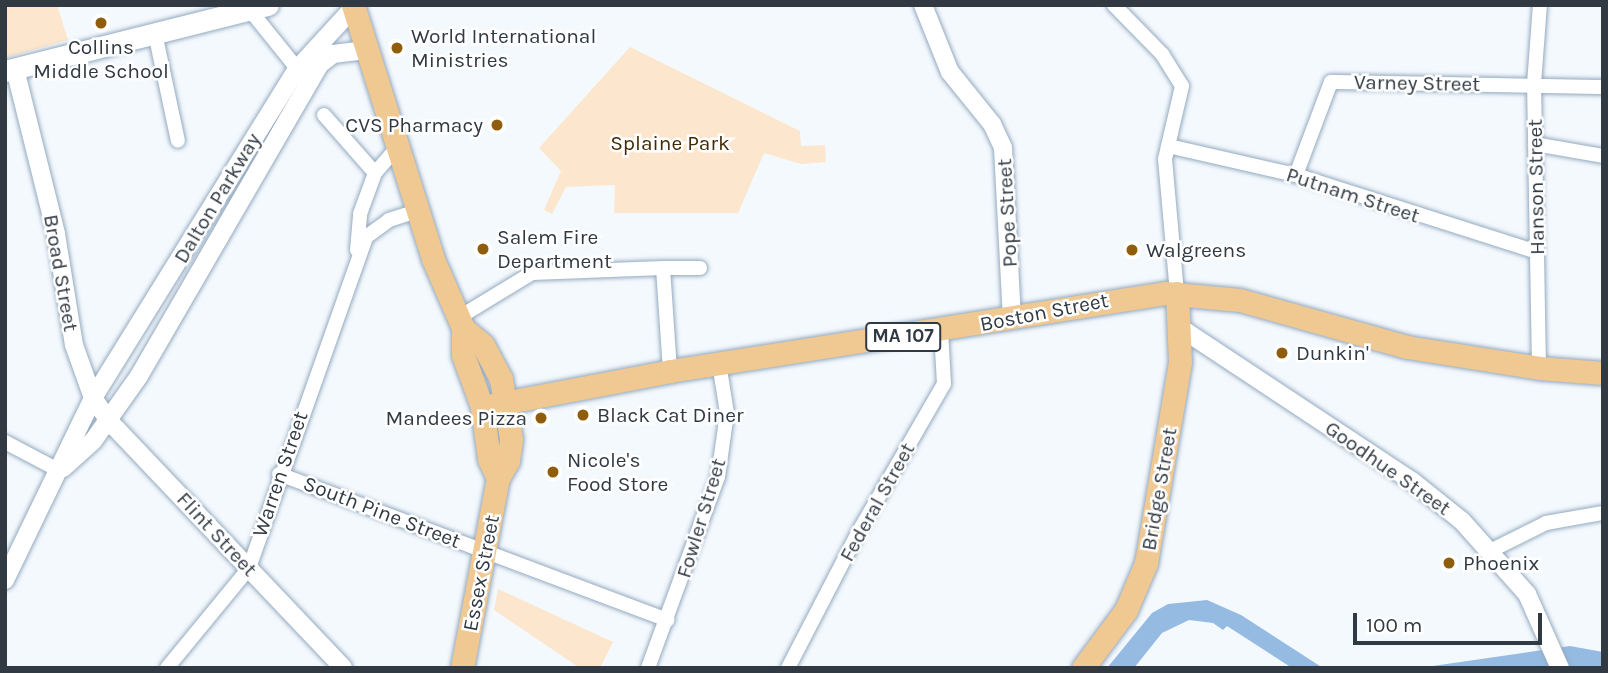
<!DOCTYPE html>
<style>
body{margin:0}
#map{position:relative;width:1608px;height:673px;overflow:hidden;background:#f4f9fd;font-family:Karla,sans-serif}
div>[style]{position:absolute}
.green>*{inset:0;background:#fce6cd}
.water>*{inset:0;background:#95bbe3}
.roads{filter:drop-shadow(0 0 2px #94aac0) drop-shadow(0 0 2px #94aac0)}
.minor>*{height:14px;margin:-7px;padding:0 7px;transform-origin:7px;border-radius:7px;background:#fff}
.tertiary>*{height:18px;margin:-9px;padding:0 9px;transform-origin:9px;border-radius:9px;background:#fff}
.secondary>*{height:21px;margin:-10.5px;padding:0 10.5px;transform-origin:10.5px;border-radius:10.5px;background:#fff}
.primary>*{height:23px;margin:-11.5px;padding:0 11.5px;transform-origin:11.5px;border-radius:11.5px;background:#f0c891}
.dots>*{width:19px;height:19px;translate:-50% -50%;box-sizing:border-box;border:4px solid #fff;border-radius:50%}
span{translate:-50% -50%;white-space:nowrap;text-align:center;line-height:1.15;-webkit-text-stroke:5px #fff;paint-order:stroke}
.shield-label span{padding:2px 5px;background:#fff;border:2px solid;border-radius:5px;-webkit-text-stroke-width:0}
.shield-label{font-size:19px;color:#313a43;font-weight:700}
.poi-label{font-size:21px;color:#313a43}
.left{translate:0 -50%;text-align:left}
.right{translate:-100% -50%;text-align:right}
.street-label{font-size:21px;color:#313a43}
.park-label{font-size:21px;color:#432a07}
.frame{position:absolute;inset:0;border:7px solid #313a43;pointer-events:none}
.scale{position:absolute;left:1353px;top:613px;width:189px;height:32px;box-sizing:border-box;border:4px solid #313a43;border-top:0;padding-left:9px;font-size:21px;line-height:24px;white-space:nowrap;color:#313a43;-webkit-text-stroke:5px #fff;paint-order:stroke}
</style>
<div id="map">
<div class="green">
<i style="clip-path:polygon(5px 5px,57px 5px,68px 40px,5px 58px)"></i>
<i style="clip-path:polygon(630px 47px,800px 131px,801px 146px,825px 145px,826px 162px,801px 164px,764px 153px,738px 213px,614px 213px,615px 185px,566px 187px,552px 214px,544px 210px,561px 171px,539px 148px)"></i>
<i style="clip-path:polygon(498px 589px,613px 642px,600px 668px,580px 668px,494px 610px)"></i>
</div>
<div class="water">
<i style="clip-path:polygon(1207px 600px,1241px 615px,1323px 668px,1292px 668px,1227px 626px,1223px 630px,1213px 623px,1189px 620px,1162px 633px,1134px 668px,1107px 668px,1152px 613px,1168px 604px)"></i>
<i style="clip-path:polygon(1570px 646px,1603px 652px,1603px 668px,1419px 668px)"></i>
</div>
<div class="roads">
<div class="minor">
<i style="left:1114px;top:5px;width:69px;rotate:45.6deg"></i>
<i style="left:1162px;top:54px;width:38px;rotate:58deg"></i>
<i style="left:1182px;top:86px;width:75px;rotate:103.1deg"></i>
<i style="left:1165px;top:159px;width:135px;rotate:84.9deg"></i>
<i style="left:250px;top:10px;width:85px;rotate:51.2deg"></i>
<i style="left:155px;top:33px;width:110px;rotate:78deg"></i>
<i style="left:324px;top:115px;width:77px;rotate:48.7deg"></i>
<i style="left:1535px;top:144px;width:69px;rotate:10deg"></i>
<i style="left:1168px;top:146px;width:131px;rotate:12.8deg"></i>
<i style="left:1296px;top:175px;width:253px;rotate:17.7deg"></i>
<i style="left:1296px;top:175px;width:99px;rotate:-69.4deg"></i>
<i style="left:1331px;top:82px;width:272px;rotate:1.1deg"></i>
<i style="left:357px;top:250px;width:36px;rotate:-85deg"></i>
<i style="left:360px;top:214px;width:44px;rotate:-69.9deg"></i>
<i style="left:375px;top:173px;width:33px;rotate:-49deg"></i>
<i style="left:663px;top:268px;width:37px"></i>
<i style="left:458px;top:318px;width:87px;rotate:-31.3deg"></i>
<i style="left:532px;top:273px;width:131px;rotate:-2.2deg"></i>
<i style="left:663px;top:268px;width:103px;rotate:86.1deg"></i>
<i style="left:1539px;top:368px;width:284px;rotate:-91deg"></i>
<i style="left:1534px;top:84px;width:79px;rotate:-85.7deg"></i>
<i style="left:5px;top:442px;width:62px;rotate:27.8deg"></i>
<i style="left:279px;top:474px;width:415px;rotate:20.6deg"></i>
<i style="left:1492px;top:550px;width:60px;rotate:-26.6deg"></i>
<i style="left:1546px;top:523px;width:58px;rotate:-10deg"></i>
<i style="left:167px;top:668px;width:129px;rotate:-50.6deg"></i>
<i style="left:249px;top:568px;width:351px;rotate:-70.5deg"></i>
<i style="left:366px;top:237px;width:29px;rotate:-36deg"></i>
<i style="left:389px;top:220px;width:29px;rotate:-18deg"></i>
<i style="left:648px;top:668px;width:203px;rotate:-69.9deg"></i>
<i style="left:718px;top:477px;width:65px;rotate:-82deg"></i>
<i style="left:727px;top:413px;width:51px;rotate:-99.1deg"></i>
<i style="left:788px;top:668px;width:154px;rotate:-62.6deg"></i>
<i style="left:859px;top:531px;width:170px;rotate:-60deg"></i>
<i style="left:944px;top:384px;width:53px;rotate:-93.2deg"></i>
</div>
<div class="tertiary">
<i style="left:923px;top:5px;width:72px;rotate:68.1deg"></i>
<i style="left:950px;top:72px;width:67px;rotate:51.1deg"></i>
<i style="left:992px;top:124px;width:26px;rotate:65deg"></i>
<i style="left:1003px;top:148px;width:169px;rotate:87deg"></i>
<i style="left:15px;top:69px;width:170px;rotate:76deg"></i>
<i style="left:56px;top:234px;width:112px;rotate:80.8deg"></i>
<i style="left:74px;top:345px;width:56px;rotate:70.3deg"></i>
<i style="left:93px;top:398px;width:28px;rotate:55deg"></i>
<i style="left:109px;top:421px;width:340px;rotate:46.5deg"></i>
<i style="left:1182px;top:329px;width:276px;rotate:33.5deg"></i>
<i style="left:1412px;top:481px;width:64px;rotate:38.7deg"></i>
<i style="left:1462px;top:521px;width:98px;rotate:48.3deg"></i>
<i style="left:1527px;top:594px;width:81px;rotate:66deg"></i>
<i style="left:63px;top:468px;width:40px;rotate:-42deg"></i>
<i style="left:93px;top:441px;width:80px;rotate:-54.7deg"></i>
<i style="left:139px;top:376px;width:359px;rotate:-59.9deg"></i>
<i style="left:319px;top:65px;width:18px;rotate:-38deg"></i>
<i style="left:333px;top:54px;width:33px;rotate:-7deg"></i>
<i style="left:5px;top:580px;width:202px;rotate:-64.2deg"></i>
<i style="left:93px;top:398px;width:388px;rotate:-58.2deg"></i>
<i style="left:298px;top:68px;width:83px;rotate:-47.4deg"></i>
</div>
<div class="secondary">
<i style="left:5px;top:71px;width:271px;rotate:-14.1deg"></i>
</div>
<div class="primary">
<i style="left:353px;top:5px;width:266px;rotate:72.5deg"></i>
<i style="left:433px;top:259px;width:75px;rotate:66.5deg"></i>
<i style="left:463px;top:328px;width:27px;rotate:90deg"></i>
<i style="left:463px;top:355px;width:55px;rotate:69.9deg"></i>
<i style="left:482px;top:407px;width:52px;rotate:82.3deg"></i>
<i style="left:489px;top:459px;width:21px;rotate:65deg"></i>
<i style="left:482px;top:407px;width:191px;rotate:-10.8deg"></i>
<i style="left:670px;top:371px;width:501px;rotate:-8.95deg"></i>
<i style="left:1165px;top:293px;width:75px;rotate:5.3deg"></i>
<i style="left:1240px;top:300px;width:173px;rotate:15.7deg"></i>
<i style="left:1407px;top:347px;width:134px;rotate:9deg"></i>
<i style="left:1539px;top:368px;width:64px;rotate:4.5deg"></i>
<i style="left:462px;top:668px;width:193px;rotate:-79.3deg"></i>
<i style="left:498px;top:478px;width:20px;rotate:-60deg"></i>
<i style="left:508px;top:461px;width:22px;rotate:-82deg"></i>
<i style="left:511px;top:439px;width:61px;rotate:-99.5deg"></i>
<i style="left:501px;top:379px;width:38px;rotate:-118deg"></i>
<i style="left:483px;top:345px;width:26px;rotate:-140deg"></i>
<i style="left:1083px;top:668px;width:72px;rotate:-53.4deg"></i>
<i style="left:1126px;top:610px;width:51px;rotate:-66.9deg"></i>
<i style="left:1146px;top:563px;width:204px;rotate:-80.4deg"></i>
<i style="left:1180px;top:362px;width:69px;rotate:-92.5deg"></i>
</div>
</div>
<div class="dots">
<i style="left:101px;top:23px;background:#8f5d0c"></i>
<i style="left:397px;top:48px;background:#8f5d0c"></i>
<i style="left:497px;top:125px;background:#8f5d0c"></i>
<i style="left:483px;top:249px;background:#8f5d0c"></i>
<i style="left:1132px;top:250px;background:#8f5d0c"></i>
<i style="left:1282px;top:353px;background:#8f5d0c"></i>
<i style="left:583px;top:415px;background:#8f5d0c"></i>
<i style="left:541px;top:418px;background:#8f5d0c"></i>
<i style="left:553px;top:472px;background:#8f5d0c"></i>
<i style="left:1449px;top:563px;background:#8f5d0c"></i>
</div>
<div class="shield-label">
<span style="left:903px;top:337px">MA 107</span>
</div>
<div class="poi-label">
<span class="left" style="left:411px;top:48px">World International<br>Ministries</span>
<span style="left:101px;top:59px">Collins<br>Middle School</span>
<span class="right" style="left:483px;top:125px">CVS Pharmacy</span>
<span class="left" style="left:497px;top:249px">Salem Fire<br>Department</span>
<span class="left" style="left:1146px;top:250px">Walgreens</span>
<span class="left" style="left:1296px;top:353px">Dunkin'</span>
<span class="left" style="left:597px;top:415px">Black Cat Diner</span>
<span class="right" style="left:527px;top:418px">Mandees Pizza</span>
<span class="left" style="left:567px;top:472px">Nicole's<br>Food Store</span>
<span class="left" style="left:1463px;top:563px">Phoenix</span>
</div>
<div class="street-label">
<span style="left:1417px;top:83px;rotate:1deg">Varney Street</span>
<span style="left:1536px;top:187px;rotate:-91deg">Hanson Street</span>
<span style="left:1353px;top:195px;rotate:18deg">Putnam Street</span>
<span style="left:217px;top:198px;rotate:-59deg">Dalton Parkway</span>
<span style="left:1007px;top:213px;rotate:-93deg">Pope Street</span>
<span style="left:61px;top:273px;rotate:80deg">Broad Street</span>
<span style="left:1044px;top:312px;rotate:-11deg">Boston Street</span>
<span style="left:1388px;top:468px;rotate:35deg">Goodhue Street</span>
<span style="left:280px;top:474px;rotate:-71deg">Warren Street</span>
<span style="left:1159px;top:489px;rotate:-80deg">Bridge Street</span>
<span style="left:877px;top:502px;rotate:-61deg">Federal Street</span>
<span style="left:382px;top:512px;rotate:21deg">South Pine Street</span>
<span style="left:701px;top:518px;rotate:-73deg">Fowler Street</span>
<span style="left:217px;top:534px;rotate:47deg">Flint Street</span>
<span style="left:481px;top:573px;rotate:-79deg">Essex Street</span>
</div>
<div class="park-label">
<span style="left:670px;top:143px">Splaine Park</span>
</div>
<div class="frame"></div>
<div class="scale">100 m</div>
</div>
